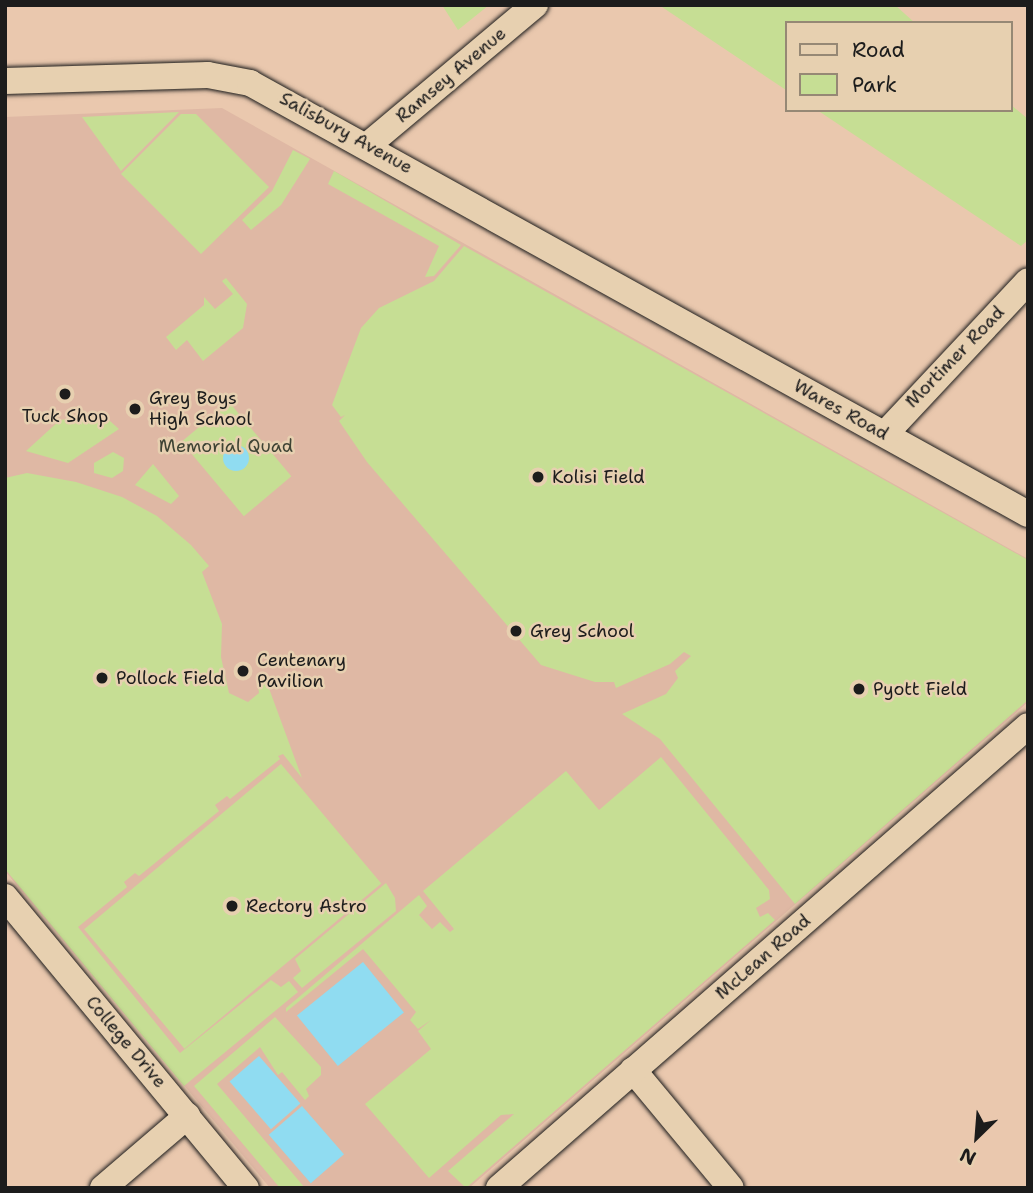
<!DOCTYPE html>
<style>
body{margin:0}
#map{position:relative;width:1033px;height:1193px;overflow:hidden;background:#eac8ae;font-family:"Shantell Sans",sans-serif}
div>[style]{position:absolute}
.built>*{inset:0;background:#dfb8a4}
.green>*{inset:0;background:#c6de94;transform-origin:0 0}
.water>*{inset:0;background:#90dcf1;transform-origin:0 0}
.round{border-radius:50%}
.roads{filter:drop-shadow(0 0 2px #1c1c1c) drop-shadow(0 0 2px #1c1c1c)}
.minor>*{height:26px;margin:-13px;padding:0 13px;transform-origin:13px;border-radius:13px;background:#e7d0b0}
.dots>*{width:19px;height:19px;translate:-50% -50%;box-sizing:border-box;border:4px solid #e7d0b0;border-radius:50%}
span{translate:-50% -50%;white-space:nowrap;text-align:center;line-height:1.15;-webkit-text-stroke:5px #e7d0b0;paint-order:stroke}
.street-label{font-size:18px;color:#1c1c1c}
.poi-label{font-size:18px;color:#1c1c1c}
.left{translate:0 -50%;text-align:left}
.park-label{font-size:18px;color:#3e4334}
.frame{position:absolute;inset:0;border:7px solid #1c1c1c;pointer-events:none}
.legend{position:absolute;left:785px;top:21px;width:228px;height:91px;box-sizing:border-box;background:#e7d0b0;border:2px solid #968875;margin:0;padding:9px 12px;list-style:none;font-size:21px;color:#1c1c1c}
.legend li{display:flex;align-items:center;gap:14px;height:35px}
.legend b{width:35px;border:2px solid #968875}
.north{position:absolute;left:942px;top:1102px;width:70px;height:70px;-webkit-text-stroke:5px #e7d0b0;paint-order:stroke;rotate:205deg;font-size:19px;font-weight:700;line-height:28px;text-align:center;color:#1c1c1c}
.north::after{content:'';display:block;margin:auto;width:24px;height:32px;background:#1c1c1c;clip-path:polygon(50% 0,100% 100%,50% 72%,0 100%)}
</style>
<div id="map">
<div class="built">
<i style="clip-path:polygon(222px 108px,1028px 559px,1028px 702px,469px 1188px,270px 1188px,5px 871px,5px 117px)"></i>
</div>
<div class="green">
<i style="clip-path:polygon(442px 5px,489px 5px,458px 30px)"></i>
<i style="clip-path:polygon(659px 5px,895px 5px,915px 23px,786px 23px,786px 90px)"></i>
<i style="clip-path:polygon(1010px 104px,1028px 119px,1028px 240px,1021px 246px,817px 110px,1010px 110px)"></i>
<i style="clip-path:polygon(179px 112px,121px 171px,82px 117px)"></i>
<i style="clip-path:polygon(181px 114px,196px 114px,269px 187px,201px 254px,121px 174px)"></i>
<i style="clip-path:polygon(293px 150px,310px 159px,281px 205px,251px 230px,242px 220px,272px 191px)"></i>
<i style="clip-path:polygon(334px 171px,461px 245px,434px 276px,425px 277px,439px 246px,328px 184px)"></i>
<i style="clip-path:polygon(464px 246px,1028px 560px,1028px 700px,795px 904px,660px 739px,622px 714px,666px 694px,678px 678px,675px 671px,691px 656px,684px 652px,670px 664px,616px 688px,614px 682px,595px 682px,541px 665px,367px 462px,339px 421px,345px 415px,341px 417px,332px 405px,361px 328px,379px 308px,434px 281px)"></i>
<i style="clip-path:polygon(226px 278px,247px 304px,243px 328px,203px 361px,187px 340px,176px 350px,166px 337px,204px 305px,204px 297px,215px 309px,233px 294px,222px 281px)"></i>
<i style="left:229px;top:402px;width:97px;height:62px;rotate:50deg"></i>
<i style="clip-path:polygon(102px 414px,119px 429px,68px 463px,26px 451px,60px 420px)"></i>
<i style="clip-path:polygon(113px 452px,124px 458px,123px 471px,112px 478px,94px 473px,94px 463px)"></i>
<i style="clip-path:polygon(153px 464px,179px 496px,171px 504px,135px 485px)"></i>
<i style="clip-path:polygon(27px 473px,76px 482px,122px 497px,157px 516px,191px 545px,209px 566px,202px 572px,222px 624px,221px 657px,229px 693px,248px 702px,259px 693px,258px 686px,267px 683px,302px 778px,283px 754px,278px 756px,280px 759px,230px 799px,227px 796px,215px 805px,219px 811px,139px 876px,135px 873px,124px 882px,127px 887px,78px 927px,180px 1053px,271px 980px,281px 987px,289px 981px,298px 992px,184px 1086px,5px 869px,5px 478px)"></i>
<i style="clip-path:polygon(661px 757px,769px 890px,770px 899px,756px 908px,760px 917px,768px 913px,775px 920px,466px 1188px,448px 1171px,514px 1114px,501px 1115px,429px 1178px,365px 1104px,431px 1049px,418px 1031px,431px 1020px,418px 1029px,410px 1020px,416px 1012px,363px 949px,286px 1012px,286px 1008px,419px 895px,427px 906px,419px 915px,432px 929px,440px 922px,450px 932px,454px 929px,423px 891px,566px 771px,599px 810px)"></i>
<i style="left:281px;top:764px;width:156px;height:257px;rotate:50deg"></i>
<i style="clip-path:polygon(386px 883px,395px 898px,396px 911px,302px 988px,293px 978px,301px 971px,295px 959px)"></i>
<i style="clip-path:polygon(275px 1017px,321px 1067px,321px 1075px,306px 1089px,309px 1096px,305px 1100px,282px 1072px,278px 1075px,260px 1047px,217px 1084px,305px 1188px,280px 1188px,194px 1086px)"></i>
</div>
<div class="water">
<i class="round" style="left:223px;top:445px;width:26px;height:26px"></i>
<i style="left:363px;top:962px;width:65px;height:85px;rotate:51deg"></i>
<i style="left:259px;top:1056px;width:63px;height:39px;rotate:49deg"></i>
<i style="left:302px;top:1106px;width:64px;height:44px;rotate:49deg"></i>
</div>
<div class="roads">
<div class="minor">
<i style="left:5px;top:81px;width:203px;rotate:-1.7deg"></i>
<i style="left:208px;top:75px;width:43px;rotate:10.8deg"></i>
<i style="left:250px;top:83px;width:889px;rotate:28.99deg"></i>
<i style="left:368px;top:145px;width:218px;rotate:-40deg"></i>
<i style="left:885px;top:434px;width:209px;rotate:-46.9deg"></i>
<i style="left:5px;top:897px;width:378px;rotate:50.4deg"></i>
<i style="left:633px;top:1070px;width:153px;rotate:50.3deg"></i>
<i style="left:103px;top:1188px;width:111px;rotate:-40.6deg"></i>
<i style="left:499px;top:1188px;width:702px;rotate:-41.13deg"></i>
</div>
</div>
<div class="dots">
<i style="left:65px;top:394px;background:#1c1c1c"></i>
<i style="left:135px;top:409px;background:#1c1c1c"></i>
<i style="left:538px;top:477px;background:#1c1c1c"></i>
<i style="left:516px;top:631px;background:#1c1c1c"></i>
<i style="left:243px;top:671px;background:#1c1c1c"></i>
<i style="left:102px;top:678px;background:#1c1c1c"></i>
<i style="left:859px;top:689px;background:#1c1c1c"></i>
<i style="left:232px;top:906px;background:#1c1c1c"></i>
</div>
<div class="street-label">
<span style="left:451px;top:75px;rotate:-40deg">Ramsey Avenue</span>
<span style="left:346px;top:133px;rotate:29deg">Salisbury Avenue</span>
<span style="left:955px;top:357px;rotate:-46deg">Mortimer Road</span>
<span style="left:841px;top:410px;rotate:29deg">Wares Road</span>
<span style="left:763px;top:957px;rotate:-41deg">McLean Road</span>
<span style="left:126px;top:1042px;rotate:50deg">College Drive</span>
</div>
<div class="poi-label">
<span class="left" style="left:149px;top:409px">Grey Boys<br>High School</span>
<span style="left:65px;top:416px">Tuck Shop</span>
<span class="left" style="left:552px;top:477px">Kolisi Field</span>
<span class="left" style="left:530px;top:631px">Grey School</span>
<span class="left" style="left:257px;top:671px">Centenary<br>Pavilion</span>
<span class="left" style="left:116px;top:678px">Pollock Field</span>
<span class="left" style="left:873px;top:689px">Pyott Field</span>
<span class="left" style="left:246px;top:906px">Rectory Astro</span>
</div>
<div class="park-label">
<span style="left:226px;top:446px">Memorial Quad</span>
</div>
<div class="frame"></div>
<ul class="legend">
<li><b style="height:9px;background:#e7d0b0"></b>Road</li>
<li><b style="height:19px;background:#c6de94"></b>Park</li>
</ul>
<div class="north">N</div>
</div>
